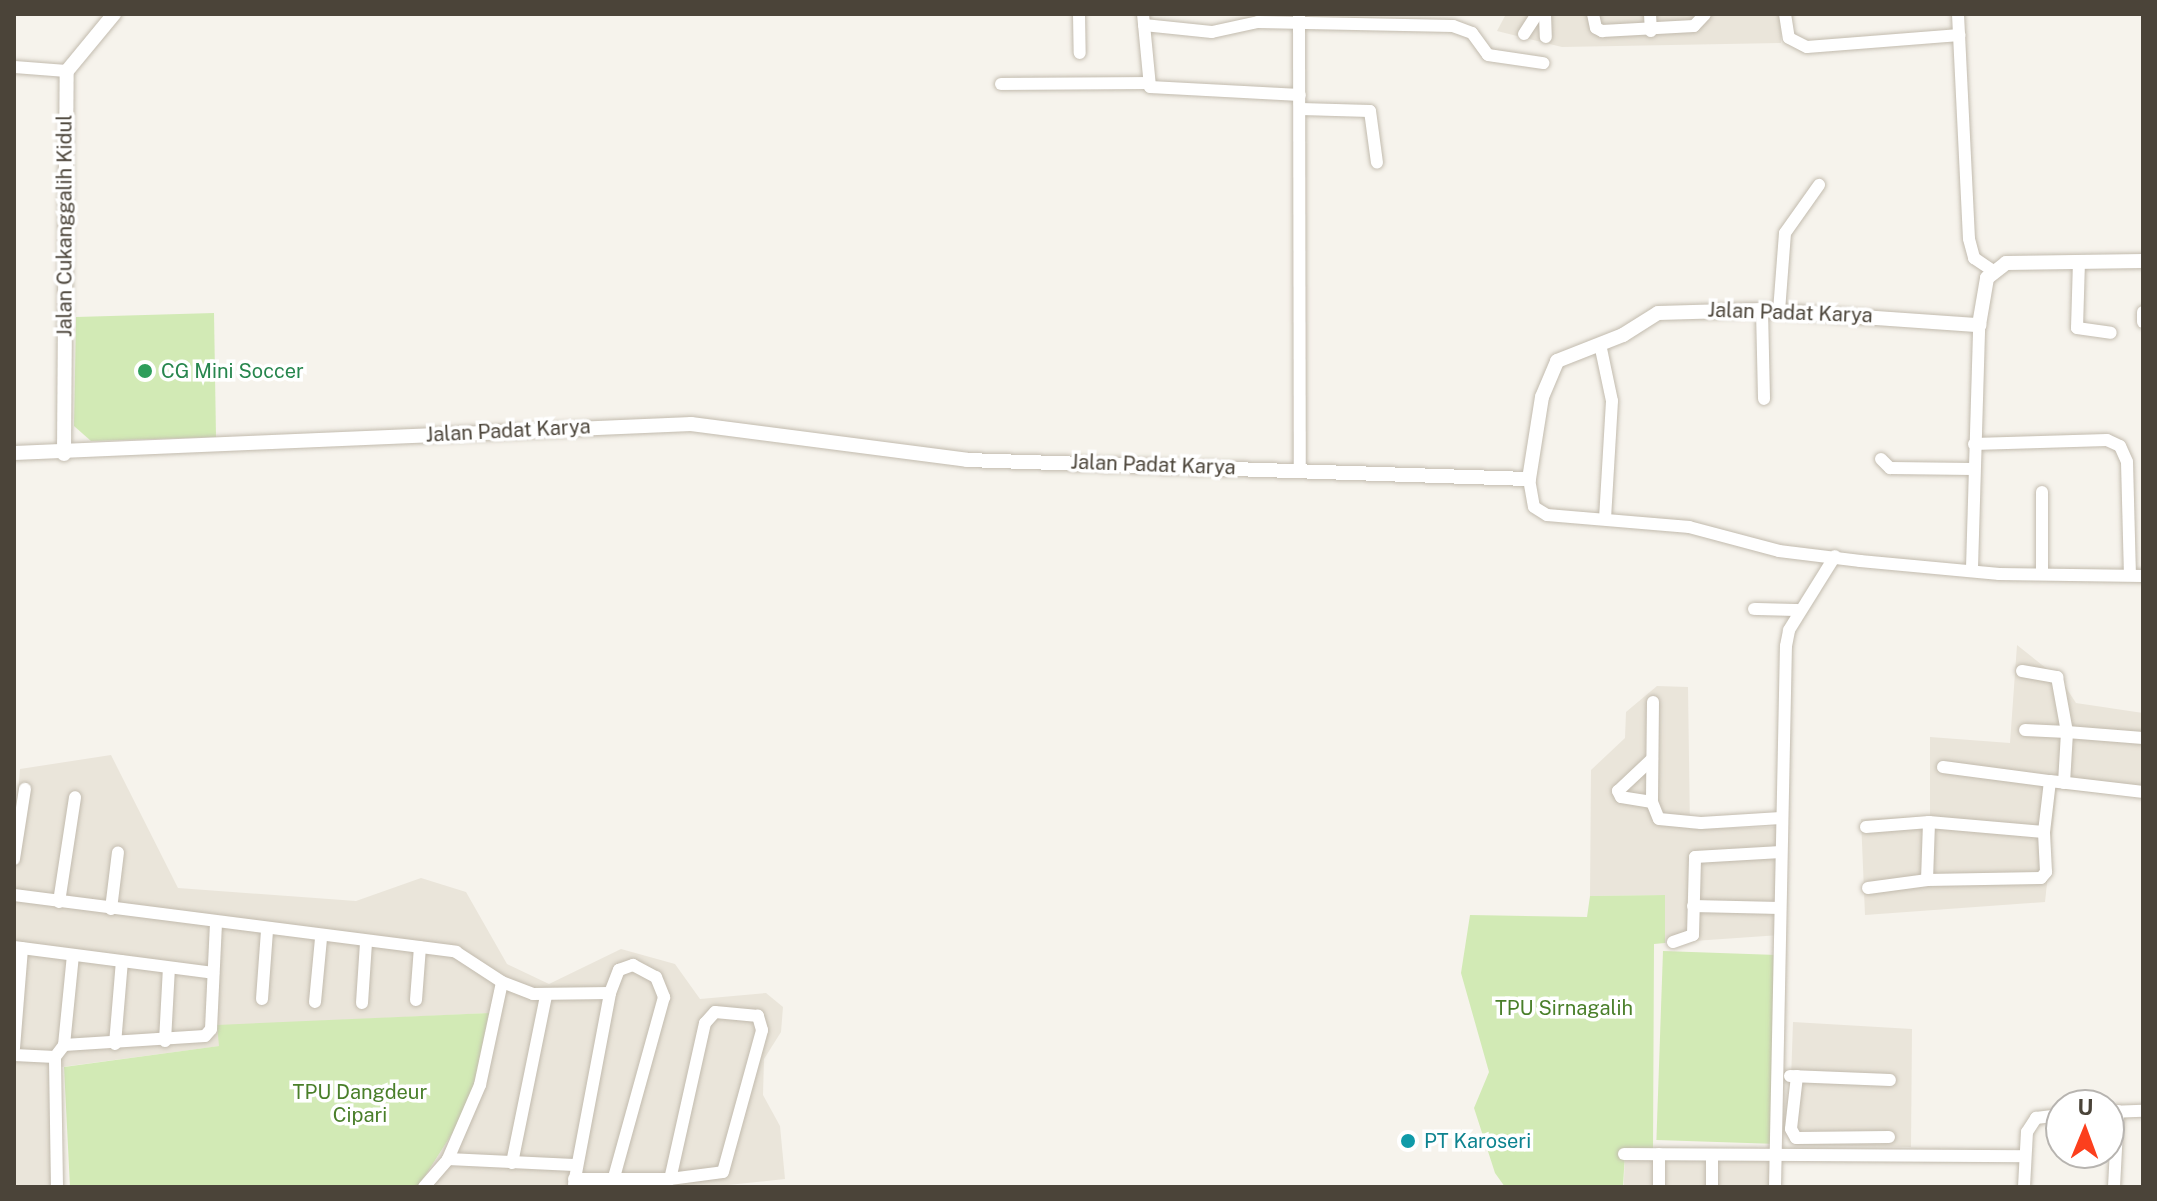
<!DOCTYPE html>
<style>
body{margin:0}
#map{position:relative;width:2157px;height:1201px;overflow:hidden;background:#f6f3ec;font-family:"Public Sans",sans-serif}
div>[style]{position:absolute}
.residential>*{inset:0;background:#eae5da;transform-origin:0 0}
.green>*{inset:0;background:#d2eab5;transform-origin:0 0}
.roads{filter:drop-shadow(0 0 2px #c2bbae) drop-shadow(0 0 2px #c2bbae)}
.minor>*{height:12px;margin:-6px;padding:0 6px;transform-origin:6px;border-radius:6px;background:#fff}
.tertiary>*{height:14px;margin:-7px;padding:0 7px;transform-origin:7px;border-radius:7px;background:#fff}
.dots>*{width:22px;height:22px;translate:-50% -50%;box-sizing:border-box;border:4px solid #fff;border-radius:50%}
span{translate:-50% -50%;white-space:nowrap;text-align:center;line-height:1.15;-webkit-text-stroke:7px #fff;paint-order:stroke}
.street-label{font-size:20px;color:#4b4439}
.leisure-label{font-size:20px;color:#27864d}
.left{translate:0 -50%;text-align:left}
.park-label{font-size:20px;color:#4a7f2a}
.culture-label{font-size:20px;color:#0d838f}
.frame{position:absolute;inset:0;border:16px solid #4b4439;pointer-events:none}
.north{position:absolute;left:2045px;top:1089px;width:80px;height:80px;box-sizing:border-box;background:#fff;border:2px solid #b7b4b0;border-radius:50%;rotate:1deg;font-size:22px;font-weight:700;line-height:32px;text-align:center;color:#4b4439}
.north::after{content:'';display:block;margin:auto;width:28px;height:36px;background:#fc3f1d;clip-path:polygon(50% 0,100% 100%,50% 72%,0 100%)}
</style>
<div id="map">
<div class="residential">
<i style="clip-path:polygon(1506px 14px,1780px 14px,1781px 43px,1562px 47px,1497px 31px)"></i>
<i style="clip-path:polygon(2017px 645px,2061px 680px,2076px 703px,2143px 713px,2143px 798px,2057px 789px,2045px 902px,1865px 915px,1861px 819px,1930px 816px,1930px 737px,2010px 743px)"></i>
<i style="clip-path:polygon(1657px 686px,1688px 687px,1690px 829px,1779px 827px,1781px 935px,1665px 943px,1664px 895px,1590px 896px,1591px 770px,1625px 738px,1626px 712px)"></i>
<i style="clip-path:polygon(111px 755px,178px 888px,356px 901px,421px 878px,466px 892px,507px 964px,549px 984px,621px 949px,675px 964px,700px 999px,766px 993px,783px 1007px,781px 1032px,764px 1059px,763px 1095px,780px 1126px,785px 1179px,709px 1187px,418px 1187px,469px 1107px,489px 1013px,217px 1026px,220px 1046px,54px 1068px,58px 1187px,14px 1187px,14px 845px,20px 769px)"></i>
<i style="clip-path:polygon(1793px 1022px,1912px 1029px,1911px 1147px,1795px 1145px,1789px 1138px)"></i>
<i style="left:1625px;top:1152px;width:149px;height:35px;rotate:2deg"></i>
</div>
<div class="green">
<i style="clip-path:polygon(214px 313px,216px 437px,91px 441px,74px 426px,76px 317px)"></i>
<i style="clip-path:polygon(1665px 895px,1665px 943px,1654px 944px,1653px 1152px,1625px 1152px,1623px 1187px,1505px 1187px,1495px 1173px,1474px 1108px,1489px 1072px,1461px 973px,1470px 915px,1587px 917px,1590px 896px)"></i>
<i style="left:1663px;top:951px;width:114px;height:189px;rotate:2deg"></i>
<i style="clip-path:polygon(489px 1013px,469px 1107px,418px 1187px,70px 1187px,64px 1067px,219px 1046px,217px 1025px)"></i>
</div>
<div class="roads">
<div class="minor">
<i style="left:1079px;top:14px;width:39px;rotate:89deg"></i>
<i style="left:1143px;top:14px;width:73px;rotate:84.5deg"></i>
<i style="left:1150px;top:87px;width:150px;rotate:3.1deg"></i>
<i style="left:1299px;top:14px;width:457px;rotate:89.9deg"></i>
<i style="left:1545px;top:14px;width:23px;rotate:88deg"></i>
<i style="left:1593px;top:14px;width:14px;rotate:78deg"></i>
<i style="left:1596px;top:28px;width:7px;rotate:27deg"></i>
<i style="left:1602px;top:31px;width:92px;rotate:-3.1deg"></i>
<i style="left:1694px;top:26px;width:16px;rotate:-47deg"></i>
<i style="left:1650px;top:14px;width:17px;rotate:87deg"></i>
<i style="left:1785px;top:14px;width:24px;rotate:81deg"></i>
<i style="left:1789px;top:38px;width:20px;rotate:27deg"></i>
<i style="left:1807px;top:47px;width:153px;rotate:-4.5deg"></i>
<i style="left:1958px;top:14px;width:225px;rotate:87.2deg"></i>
<i style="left:1969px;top:239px;width:20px;rotate:75deg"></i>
<i style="left:1974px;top:258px;width:23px;rotate:34deg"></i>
<i style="left:1144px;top:25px;width:68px;rotate:5.9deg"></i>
<i style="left:1212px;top:32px;width:47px;rotate:-12.3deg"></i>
<i style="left:1258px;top:22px;width:195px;rotate:1.2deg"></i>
<i style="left:1453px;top:26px;width:20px;rotate:20deg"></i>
<i style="left:1472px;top:33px;width:27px;rotate:54deg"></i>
<i style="left:1488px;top:55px;width:56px;rotate:8.3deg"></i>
<i style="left:1524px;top:34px;width:24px;rotate:-57deg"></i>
<i style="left:14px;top:67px;width:53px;rotate:4.3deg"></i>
<i style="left:1001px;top:84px;width:145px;rotate:-0.4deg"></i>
<i style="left:1301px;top:109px;width:69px;rotate:1.7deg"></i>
<i style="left:1370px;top:111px;width:52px;rotate:82.3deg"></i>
<i style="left:2079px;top:261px;width:67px;rotate:91.7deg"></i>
<i style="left:2077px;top:328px;width:34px;rotate:8deg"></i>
<i style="left:1762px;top:310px;width:89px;rotate:88.7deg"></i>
<i style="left:1779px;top:311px;width:78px;rotate:-85.6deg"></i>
<i style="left:1785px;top:233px;width:59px;rotate:-54.7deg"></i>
<i style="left:2143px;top:322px;width:10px;rotate:-90deg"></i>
<i style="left:1600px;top:344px;width:58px;rotate:78.1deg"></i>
<i style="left:1612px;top:401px;width:117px;rotate:93.4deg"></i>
<i style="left:1974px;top:444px;width:133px;rotate:-1.7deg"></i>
<i style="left:2107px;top:440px;width:14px;rotate:25deg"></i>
<i style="left:2120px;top:446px;width:17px;rotate:66deg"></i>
<i style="left:2127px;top:462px;width:113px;rotate:88.5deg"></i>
<i style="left:1881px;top:459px;width:13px;rotate:45deg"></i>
<i style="left:1890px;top:468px;width:83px;rotate:0.7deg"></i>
<i style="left:1529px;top:479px;width:28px;rotate:80deg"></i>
<i style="left:1534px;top:507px;width:15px;rotate:32deg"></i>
<i style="left:1547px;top:515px;width:143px;rotate:4.8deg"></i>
<i style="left:1689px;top:527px;width:93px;rotate:14.9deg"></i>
<i style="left:1779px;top:551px;width:82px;rotate:7deg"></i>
<i style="left:1860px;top:561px;width:140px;rotate:5.3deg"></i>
<i style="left:1999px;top:574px;width:144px;rotate:0.8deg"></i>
<i style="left:1972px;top:568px;width:243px;rotate:-88.3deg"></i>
<i style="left:2042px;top:574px;width:82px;rotate:-90deg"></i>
<i style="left:1754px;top:609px;width:45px;rotate:1.3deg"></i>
<i style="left:2022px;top:671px;width:36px;rotate:10deg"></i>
<i style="left:2057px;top:677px;width:56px;rotate:79.7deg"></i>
<i style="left:2067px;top:732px;width:42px;rotate:-177.3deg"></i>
<i style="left:1653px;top:702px;width:100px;rotate:90.6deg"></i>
<i style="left:1652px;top:802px;width:18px;rotate:68deg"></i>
<i style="left:1659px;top:819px;width:42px;rotate:5.4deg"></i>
<i style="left:1701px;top:823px;width:80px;rotate:-3.6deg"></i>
<i style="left:1943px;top:767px;width:108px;rotate:7.5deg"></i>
<i style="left:2064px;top:783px;width:51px;rotate:-86.6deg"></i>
<i style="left:2067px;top:732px;width:76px;rotate:4.5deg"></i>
<i style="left:1652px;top:802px;width:31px;rotate:-171deg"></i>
<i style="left:1621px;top:797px;width:7px;rotate:-117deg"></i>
<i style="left:1618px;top:791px;width:47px;rotate:-43.3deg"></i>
<i style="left:1866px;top:827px;width:63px;rotate:-4.5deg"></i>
<i style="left:14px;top:859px;width:71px;rotate:-81.1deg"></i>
<i style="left:1927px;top:880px;width:58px;rotate:-88deg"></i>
<i style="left:1929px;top:822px;width:115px;rotate:5deg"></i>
<i style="left:1868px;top:888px;width:60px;rotate:-7.7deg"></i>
<i style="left:1927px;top:880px;width:114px;rotate:-1deg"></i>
<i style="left:2041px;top:878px;width:8px;rotate:-50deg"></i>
<i style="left:2046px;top:872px;width:40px;rotate:-92.9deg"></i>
<i style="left:2044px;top:832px;width:51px;rotate:-83.3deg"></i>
<i style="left:2050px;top:781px;width:94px;rotate:6.7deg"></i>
<i style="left:14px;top:895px;width:446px;rotate:7.3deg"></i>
<i style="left:456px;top:952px;width:55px;rotate:33.1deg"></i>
<i style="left:502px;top:982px;width:33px;rotate:21deg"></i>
<i style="left:533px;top:994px;width:77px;rotate:-0.7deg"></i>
<i style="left:59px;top:902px;width:106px;rotate:-81.3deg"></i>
<i style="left:1693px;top:906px;width:87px;rotate:1.3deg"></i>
<i style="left:111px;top:909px;width:57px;rotate:-83deg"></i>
<i style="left:1673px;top:942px;width:21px;rotate:-19deg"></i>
<i style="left:1693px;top:935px;width:78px;rotate:-88.5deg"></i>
<i style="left:1695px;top:857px;width:86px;rotate:-3.3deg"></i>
<i style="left:14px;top:947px;width:201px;rotate:7.4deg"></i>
<i style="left:262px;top:999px;width:68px;rotate:-85.8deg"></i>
<i style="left:416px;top:1000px;width:53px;rotate:-85.7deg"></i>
<i style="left:315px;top:1002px;width:64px;rotate:-84.6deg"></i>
<i style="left:362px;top:1003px;width:61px;rotate:-86.2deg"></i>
<i style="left:165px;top:1041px;width:73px;rotate:-86.9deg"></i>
<i style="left:115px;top:1044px;width:83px;rotate:-85.2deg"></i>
<i style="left:64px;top:1045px;width:90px;rotate:-84.3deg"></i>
<i style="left:14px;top:1048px;width:100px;rotate:-85.4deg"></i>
<i style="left:14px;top:1055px;width:41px;rotate:2.8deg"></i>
<i style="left:1790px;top:1076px;width:100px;rotate:2.3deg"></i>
<i style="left:1797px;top:1076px;width:53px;rotate:96.5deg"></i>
<i style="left:1791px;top:1129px;width:10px;rotate:61deg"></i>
<i style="left:1796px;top:1138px;width:93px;rotate:-0.6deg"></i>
<i style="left:2109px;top:1112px;width:34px;rotate:-2deg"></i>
<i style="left:1624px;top:1154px;width:400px;rotate:0.3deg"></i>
<i style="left:448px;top:1159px;width:126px;rotate:2.7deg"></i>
<i style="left:512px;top:1163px;width:170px;rotate:-78.5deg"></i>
<i style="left:574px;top:1179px;width:96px"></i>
<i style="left:670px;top:1179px;width:53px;rotate:-7.5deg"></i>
<i style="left:723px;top:1172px;width:147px;rotate:-74.6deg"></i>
<i style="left:762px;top:1030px;width:15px;rotate:-106deg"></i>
<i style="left:758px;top:1016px;width:43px;rotate:-174.7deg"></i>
<i style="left:715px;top:1012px;width:15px;rotate:132deg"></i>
<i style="left:705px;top:1023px;width:160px;rotate:102.6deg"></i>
<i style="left:574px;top:1184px;width:194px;rotate:-79.3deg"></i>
<i style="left:610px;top:993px;width:25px;rotate:-69deg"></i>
<i style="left:619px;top:970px;width:15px;rotate:-20deg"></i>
<i style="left:633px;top:965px;width:26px;rotate:28deg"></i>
<i style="left:656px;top:977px;width:22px;rotate:68deg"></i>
<i style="left:664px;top:997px;width:191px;rotate:105.5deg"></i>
<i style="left:57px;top:1187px;width:130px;rotate:-90.9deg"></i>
<i style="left:55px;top:1057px;width:15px;rotate:-53deg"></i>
<i style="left:64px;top:1045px;width:141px;rotate:-3.7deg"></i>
<i style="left:205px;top:1036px;width:9px;rotate:-49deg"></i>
<i style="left:211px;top:1029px;width:106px;rotate:-87.3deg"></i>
<i style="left:424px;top:1187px;width:37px;rotate:-49deg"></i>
<i style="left:448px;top:1159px;width:81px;rotate:-66.6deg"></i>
<i style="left:480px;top:1085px;width:105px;rotate:-77.9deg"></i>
<i style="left:1659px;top:1187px;width:33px;rotate:-90deg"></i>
<i style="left:1712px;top:1187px;width:32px;rotate:-90deg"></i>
<i style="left:1775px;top:1187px;width:541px;rotate:-88.84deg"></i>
<i style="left:1786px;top:646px;width:16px;rotate:-79deg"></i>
<i style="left:1789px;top:630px;width:87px;rotate:-58.1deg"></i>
<i style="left:2024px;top:1187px;width:55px;rotate:-86.9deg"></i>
<i style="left:2027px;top:1132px;width:17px;rotate:-57deg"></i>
<i style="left:2036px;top:1118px;width:25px;rotate:-7deg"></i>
<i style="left:2114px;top:1187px;width:76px;rotate:-87deg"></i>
</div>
<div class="tertiary">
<i style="left:14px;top:453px;width:678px;rotate:-2.45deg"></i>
<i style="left:691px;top:424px;width:278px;rotate:7.4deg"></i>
<i style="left:967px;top:460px;width:562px;rotate:1.94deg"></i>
<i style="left:1529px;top:479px;width:83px;rotate:-81deg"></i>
<i style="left:1542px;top:397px;width:39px;rotate:-67deg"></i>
<i style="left:1557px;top:361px;width:71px;rotate:-21.5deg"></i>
<i style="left:1623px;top:335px;width:41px;rotate:-32.2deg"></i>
<i style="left:1658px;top:313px;width:104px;rotate:-1.7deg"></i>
<i style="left:1762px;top:310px;width:218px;rotate:4deg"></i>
<i style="left:1979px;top:325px;width:48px;rotate:-80.3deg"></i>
<i style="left:1987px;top:278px;width:24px;rotate:-38deg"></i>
<i style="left:2006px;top:263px;width:137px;rotate:-0.8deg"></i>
<i style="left:64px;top:454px;width:383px;rotate:-89.6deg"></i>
<i style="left:67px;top:71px;width:74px;rotate:-50.5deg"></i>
</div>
</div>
<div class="dots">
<i style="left:145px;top:371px;background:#2e9e5b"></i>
<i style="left:1408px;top:1141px;background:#0f9aa8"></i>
</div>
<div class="street-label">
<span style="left:65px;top:226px;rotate:-90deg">Jalan Cukanggalih Kidul</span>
<span style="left:1790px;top:313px;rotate:2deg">Jalan Padat Karya</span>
<span style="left:508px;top:431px;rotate:-3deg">Jalan Padat Karya</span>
<span style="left:1153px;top:465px;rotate:2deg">Jalan Padat Karya</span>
</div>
<div class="leisure-label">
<span class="left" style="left:161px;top:371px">CG Mini Soccer</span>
</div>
<div class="park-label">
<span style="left:1564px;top:1008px">TPU Sirnagalih</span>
<span style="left:360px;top:1104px">TPU Dangdeur<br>Cipari</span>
</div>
<div class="culture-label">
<span class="left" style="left:1424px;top:1141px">PT Karoseri</span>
</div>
<div class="frame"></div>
<div class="north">U</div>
</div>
